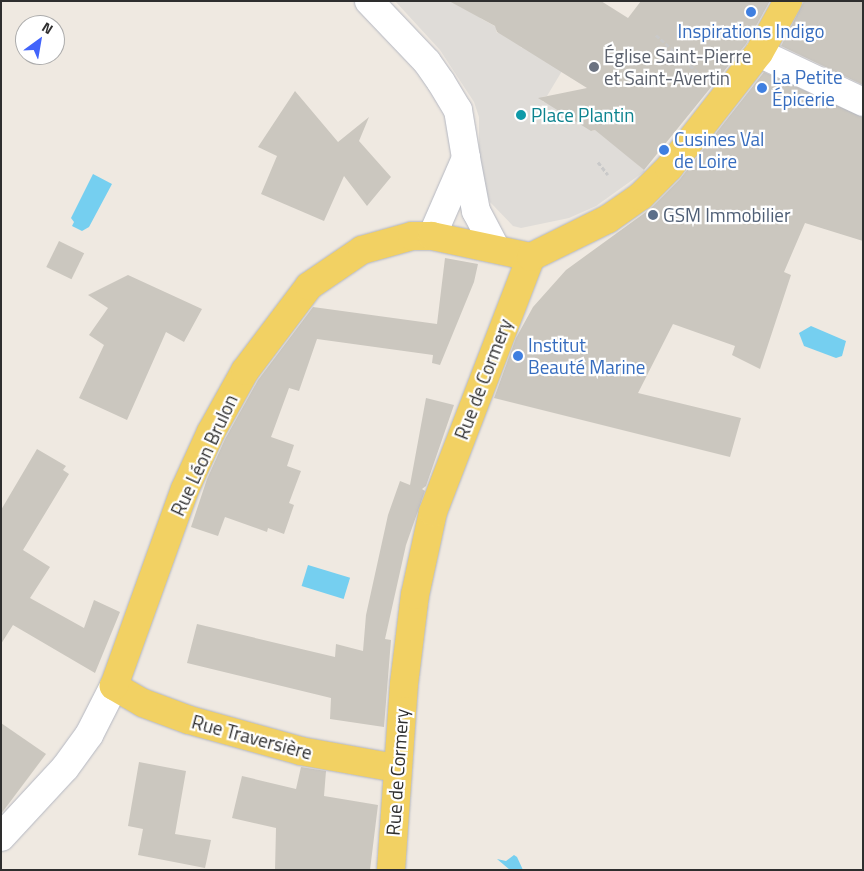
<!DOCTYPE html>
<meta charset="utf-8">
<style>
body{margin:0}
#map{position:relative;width:864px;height:871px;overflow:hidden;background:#efe9e1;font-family:"Titillium Web",sans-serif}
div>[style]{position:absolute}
.plaza>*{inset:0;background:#dfdcd8}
.water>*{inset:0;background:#75cff0;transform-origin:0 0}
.building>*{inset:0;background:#cbc7bf;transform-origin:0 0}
.path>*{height:3px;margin-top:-1.5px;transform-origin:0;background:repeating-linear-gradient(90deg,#c9c9c9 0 4px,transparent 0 6.5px)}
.roads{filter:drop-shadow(0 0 1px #b4b7c1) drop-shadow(0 0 1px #b4b7c1)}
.minor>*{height:28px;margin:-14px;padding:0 14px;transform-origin:14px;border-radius:14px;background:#fff}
.major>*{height:28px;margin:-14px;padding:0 14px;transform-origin:14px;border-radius:14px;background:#f2d163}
.dots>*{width:14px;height:14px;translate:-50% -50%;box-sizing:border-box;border:2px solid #fff;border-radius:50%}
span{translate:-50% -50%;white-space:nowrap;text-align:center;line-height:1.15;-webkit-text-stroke:4.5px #fff;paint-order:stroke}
.shop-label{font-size:19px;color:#366cbe}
.left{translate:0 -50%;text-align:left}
.worship-label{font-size:19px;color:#5b616d}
.culture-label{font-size:19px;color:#0d838f}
.service-label{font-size:19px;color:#4e5e75}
.street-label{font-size:19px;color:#2e2e2e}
.frame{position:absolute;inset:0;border:2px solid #2e2e2e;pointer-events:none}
.north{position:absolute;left:15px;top:15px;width:50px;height:50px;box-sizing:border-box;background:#fff;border:1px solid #ababab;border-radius:50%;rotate:32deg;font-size:14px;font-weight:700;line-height:20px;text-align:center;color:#2e2e2e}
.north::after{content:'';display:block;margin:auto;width:18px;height:22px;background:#4264fb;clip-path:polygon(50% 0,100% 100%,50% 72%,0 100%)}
</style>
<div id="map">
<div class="plaza">
<i style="clip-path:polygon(395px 1px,488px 1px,480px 18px,500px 29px,496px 30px,497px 33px,502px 32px,520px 43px,521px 48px,523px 45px,562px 71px,547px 96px,542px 97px,543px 102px,548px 101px,567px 112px,565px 115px,569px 118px,591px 125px,592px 131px,597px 129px,645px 171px,596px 206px,569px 218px,521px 228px,513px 226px,490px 202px,483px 183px,479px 166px,479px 117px,474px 102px,440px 50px)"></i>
</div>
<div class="water">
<i style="clip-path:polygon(93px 174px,112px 184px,89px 227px,82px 231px,72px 226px,74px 222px,71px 218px)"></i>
<i style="clip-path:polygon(811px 326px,846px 341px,842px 356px,836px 358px,804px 346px,799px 333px)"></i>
<i style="left:308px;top:565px;width:44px;height:22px;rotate:17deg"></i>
<i style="clip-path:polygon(514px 855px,517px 857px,523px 870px,510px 870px,497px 859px,506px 861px)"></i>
</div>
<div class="building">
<i style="clip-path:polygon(449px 1px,601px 1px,628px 18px,641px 1px,770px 1px,746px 44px,644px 170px,595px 130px,591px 131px,538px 98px,587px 88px,497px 32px,495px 26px)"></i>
<i style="clip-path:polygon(804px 1px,863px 1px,863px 85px,781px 46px)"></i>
<i style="clip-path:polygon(764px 72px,863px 117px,863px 241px,805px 223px,784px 272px,791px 275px,760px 369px,732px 355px,735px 346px,673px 324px,638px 393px,741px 418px,730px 457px,494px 398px,516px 338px,533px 307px,566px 270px,650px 209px,680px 179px)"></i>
<i style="clip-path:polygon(295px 91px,338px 142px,369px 117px,359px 141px,391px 177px,367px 206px,344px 176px,324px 221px,261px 194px,277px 156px,258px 147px)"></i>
<i style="left:59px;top:241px;width:28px;height:29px;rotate:26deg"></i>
<i style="clip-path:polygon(445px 258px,478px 264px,474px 282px,440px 365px,432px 363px,433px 355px,317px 339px,299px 391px,289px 388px,271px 437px,294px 445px,287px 466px,301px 471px,289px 503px,294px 505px,284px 534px,268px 528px,267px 532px,225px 517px,218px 536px,191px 527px,207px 479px,225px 439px,258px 380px,313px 307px,437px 324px)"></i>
<i style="clip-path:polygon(128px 275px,202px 309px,184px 342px,166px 332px,127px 420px,79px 398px,104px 345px,89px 335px,108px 308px,88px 295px)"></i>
<i style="clip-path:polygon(426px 398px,454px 405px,426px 486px,422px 489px,425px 491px,406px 545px,385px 639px,391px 640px,384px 727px,330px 719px,331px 698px,187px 663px,197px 624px,335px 657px,336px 644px,363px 651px,366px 615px,388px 515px,400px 481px,410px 485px)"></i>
<i style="clip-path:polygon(37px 449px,66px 466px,63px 470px,69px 474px,23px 550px,50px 567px,30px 598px,84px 628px,94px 600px,120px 612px,95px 673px,13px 625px,1px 644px,1px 510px)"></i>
<i style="clip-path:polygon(1px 723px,46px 754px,1px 814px)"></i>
<i style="clip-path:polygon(139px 762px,186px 771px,175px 834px,211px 840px,205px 868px,138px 855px,143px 829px,128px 826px)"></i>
<i style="clip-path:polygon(301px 767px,326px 771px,324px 796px,378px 805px,370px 870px,275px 870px,276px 828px,232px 818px,242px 776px,296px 789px)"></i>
</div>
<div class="path">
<i style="left:656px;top:35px;width:62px;rotate:41.7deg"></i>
<i style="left:598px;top:162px;width:16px;rotate:52deg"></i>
</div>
<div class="roads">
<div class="minor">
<i style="left:369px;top:1px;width:84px;rotate:46.4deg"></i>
<i style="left:427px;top:62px;width:24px;rotate:55deg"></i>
<i style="left:441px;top:82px;width:33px;rotate:59deg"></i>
<i style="left:458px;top:110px;width:49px;rotate:80.5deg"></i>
<i style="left:759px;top:53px;width:115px;rotate:25.2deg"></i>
<i style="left:432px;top:236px;width:85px;rotate:-66.4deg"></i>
<i style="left:466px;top:158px;width:54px;rotate:79.3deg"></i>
<i style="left:476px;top:211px;width:41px;rotate:62.2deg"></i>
<i style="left:1px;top:837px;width:94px;rotate:-47.2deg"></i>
<i style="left:65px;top:768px;width:41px;rotate:-54deg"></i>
<i style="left:89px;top:735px;width:55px;rotate:-63deg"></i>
</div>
<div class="major">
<i style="left:396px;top:768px;width:97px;rotate:-169.9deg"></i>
<i style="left:301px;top:751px;width:116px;rotate:-164.5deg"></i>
<i style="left:189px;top:720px;width:49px;rotate:-159.7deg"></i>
<i style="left:143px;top:703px;width:34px;rotate:-150deg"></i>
<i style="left:114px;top:686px;width:209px;rotate:-70.2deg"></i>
<i style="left:185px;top:489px;width:63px;rotate:-65.5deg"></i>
<i style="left:211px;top:432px;width:70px;rotate:-60.9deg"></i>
<i style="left:245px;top:371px;width:106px;rotate:-53deg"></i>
<i style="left:309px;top:286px;width:64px;rotate:-34.2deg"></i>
<i style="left:362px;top:250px;width:52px;rotate:-15.6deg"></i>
<i style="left:412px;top:236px;width:20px"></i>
<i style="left:432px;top:236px;width:101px;rotate:12deg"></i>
<i style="left:391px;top:870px;width:186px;rotate:-86deg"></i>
<i style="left:404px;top:684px;width:90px;rotate:-83deg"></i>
<i style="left:415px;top:595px;width:85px;rotate:-77.8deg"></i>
<i style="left:433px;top:512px;width:273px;rotate:-69deg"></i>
<i style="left:531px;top:257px;width:86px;rotate:-26.3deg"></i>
<i style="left:608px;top:219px;width:40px;rotate:-34.9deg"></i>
<i style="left:641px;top:196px;width:40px;rotate:-45deg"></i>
<i style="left:669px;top:168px;width:146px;rotate:-52deg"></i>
<i style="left:759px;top:53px;width:60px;rotate:-60.9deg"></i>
</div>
</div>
<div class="dots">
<i style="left:751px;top:12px;background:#3f7fe0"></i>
<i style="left:594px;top:67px;background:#6b7280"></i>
<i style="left:762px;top:88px;background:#3f7fe0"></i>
<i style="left:521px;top:115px;background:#0f9aa8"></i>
<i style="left:664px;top:150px;background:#3f7fe0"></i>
<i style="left:653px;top:215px;background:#5c6f8a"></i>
<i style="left:518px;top:356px;background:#3f7fe0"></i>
</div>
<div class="shop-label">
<span style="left:751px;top:31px">Inspirations Indigo</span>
<span class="left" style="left:772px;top:88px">La Petite<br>Épicerie</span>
<span class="left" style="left:674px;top:150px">Cusines Val<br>de Loire</span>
<span class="left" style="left:528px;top:356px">Institut<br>Beauté Marine</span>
</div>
<div class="worship-label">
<span class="left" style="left:604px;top:67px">Église Saint-Pierre<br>et Saint-Avertin</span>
</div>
<div class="culture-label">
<span class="left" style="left:531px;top:115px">Place Plantin</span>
</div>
<div class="service-label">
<span class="left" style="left:663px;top:215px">GSM Immobilier</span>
</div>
<div class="street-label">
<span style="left:483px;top:379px;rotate:-69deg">Rue de Cormery</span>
<span style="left:204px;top:455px;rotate:-65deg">Rue Léon Brulon</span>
<span style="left:252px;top:737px;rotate:15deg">Rue Traversière</span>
<span style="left:397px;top:772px;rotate:-86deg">Rue de Cormery</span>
</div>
<div class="frame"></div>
<div class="north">N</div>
</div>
